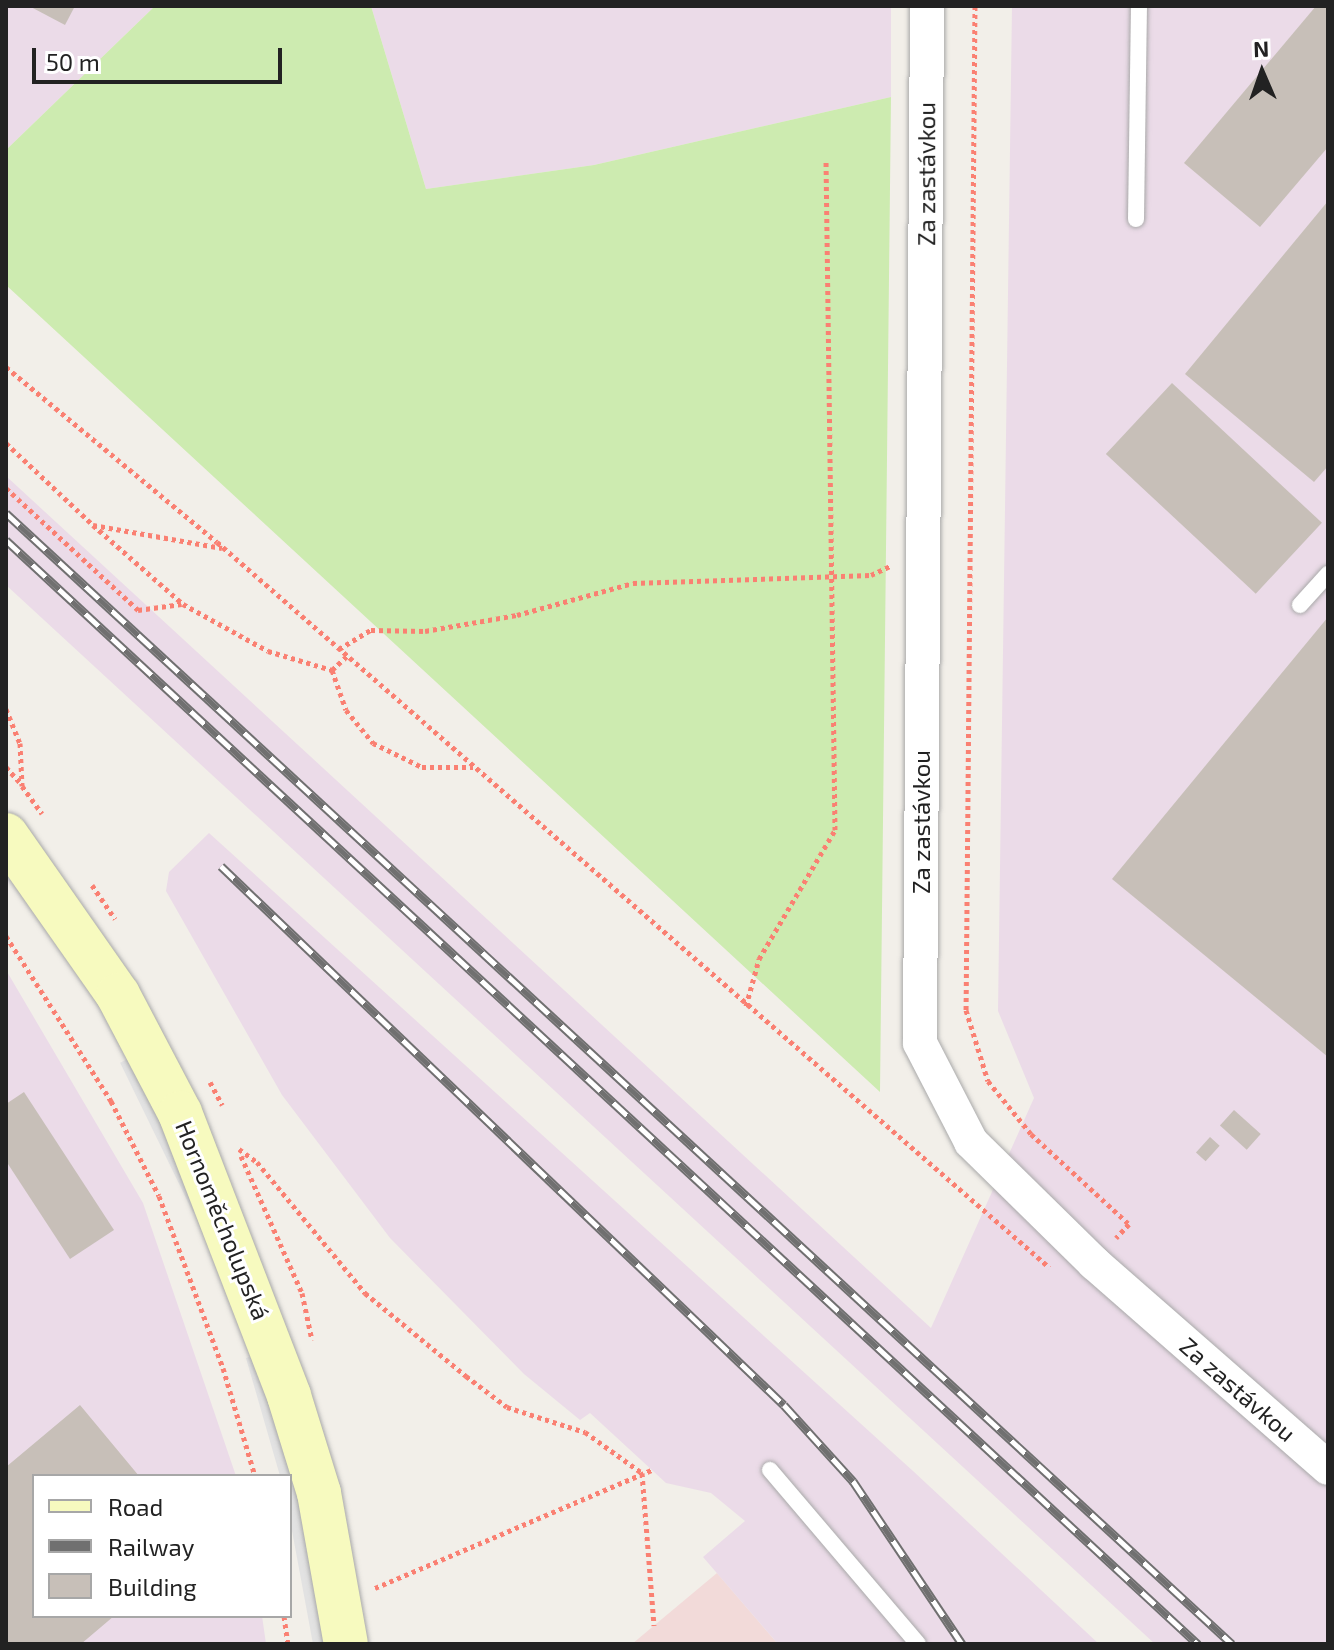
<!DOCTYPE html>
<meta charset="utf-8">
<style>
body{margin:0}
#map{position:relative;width:1334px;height:1650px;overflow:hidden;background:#f2efe9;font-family:"Exo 2",sans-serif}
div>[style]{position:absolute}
.commercial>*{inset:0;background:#f2dad9}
.industrial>*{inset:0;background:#ebdbe8}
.grass>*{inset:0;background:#cdebb0}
.parking>*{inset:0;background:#e2e2e2;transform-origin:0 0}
.building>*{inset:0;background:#c7bfb8;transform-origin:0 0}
.path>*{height:5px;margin-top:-2.5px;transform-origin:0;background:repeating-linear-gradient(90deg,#fa8072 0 4px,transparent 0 8px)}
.roads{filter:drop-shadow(0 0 2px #a9a9a9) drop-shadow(0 0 2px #a9a9a9)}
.lane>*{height:16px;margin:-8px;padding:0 8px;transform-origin:8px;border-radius:8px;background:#fff}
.street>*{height:34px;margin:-17px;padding:0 17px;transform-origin:17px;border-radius:17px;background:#fff}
.secondary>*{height:44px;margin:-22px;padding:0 22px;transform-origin:22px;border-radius:22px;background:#f7fabf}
.rail>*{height:9px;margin-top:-4.5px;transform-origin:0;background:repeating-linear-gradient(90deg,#fff 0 18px,#707070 0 36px);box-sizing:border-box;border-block:2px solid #707070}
span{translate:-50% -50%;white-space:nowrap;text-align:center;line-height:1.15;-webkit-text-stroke:6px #fff;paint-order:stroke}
.street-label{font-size:24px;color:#222}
.frame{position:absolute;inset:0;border:8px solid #222;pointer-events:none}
.legend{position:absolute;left:32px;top:1474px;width:260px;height:144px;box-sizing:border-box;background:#fff;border:2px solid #a7a7a7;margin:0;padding:10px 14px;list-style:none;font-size:24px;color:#222}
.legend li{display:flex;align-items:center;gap:16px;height:40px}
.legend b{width:40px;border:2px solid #a7a7a7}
.north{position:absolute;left:1222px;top:32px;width:80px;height:80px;-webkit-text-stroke:6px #fff;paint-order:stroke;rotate:358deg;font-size:22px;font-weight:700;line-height:32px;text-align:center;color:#222}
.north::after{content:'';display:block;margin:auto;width:28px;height:36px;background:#222;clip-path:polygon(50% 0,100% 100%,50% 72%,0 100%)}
.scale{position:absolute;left:32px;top:48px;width:250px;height:36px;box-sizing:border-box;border:4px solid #222;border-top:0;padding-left:10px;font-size:24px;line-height:28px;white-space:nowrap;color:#222;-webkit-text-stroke:6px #fff;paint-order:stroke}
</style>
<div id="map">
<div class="commercial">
<i style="clip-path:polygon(717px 1573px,778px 1644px,632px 1644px)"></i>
</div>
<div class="industrial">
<i style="clip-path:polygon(6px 6px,155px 6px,6px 150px)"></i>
<i style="clip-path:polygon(371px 6px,891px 6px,891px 97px,594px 165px,426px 189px)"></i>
<i style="clip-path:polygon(1012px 6px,1328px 6px,1328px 1644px,1155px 1644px,6px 585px,6px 476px,931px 1328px,1034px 1098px,998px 1011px)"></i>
<i style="clip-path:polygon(209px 833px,913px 1471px,1099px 1644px,778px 1644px,703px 1557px,745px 1521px,711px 1493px,666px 1483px,590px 1413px,580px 1420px,524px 1374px,390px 1238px,282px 1095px,166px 891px,169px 872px)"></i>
<i style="clip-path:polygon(6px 970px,143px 1203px,236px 1476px,34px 1476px,34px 1616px,262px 1616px,266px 1644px,6px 1644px)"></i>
</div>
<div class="grass">
<i style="clip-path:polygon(155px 6px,371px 6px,426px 189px,594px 165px,891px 97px,880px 1092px,6px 285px,6px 150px)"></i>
</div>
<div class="parking">
<i style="left:130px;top:1058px;width:167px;height:11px;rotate:64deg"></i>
<i style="clip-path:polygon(257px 1354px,296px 1488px,324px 1644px,313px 1644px,290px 1520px,290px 1476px,280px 1476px,246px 1358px)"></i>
</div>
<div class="building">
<i style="clip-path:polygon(29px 6px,75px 6px,65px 25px)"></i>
<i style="clip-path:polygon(1316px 6px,1328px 6px,1328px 147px,1260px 227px,1184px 163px)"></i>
<i style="clip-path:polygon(1328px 201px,1328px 466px,1314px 482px,1185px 374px)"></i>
<i style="left:1172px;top:383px;width:205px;height:97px;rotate:43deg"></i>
<i style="clip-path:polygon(1328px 617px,1328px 1057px,1112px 879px)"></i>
<i style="clip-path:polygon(24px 1092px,114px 1230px,70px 1259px,6px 1161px,6px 1104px)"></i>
<i style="left:1234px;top:1110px;width:36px;height:21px;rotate:42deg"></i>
<i style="left:1210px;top:1137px;width:13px;height:21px;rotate:42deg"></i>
<i style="clip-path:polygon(80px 1405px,139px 1476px,34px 1476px,34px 1616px,114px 1616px,81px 1644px,6px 1644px,6px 1467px)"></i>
</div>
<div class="path">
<i style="left:975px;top:6px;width:1004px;rotate:90.51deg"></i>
<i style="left:966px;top:1010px;width:74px;rotate:72.8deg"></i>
<i style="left:988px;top:1081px;width:68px;rotate:50.9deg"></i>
<i style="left:1031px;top:1134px;width:133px;rotate:42.6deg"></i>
<i style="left:1129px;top:1224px;width:19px;rotate:133deg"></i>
<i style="left:6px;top:367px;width:274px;rotate:39.7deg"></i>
<i style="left:217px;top:542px;width:1104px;rotate:41.07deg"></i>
<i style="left:6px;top:443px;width:120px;rotate:43.3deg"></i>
<i style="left:93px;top:525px;width:131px;rotate:10.1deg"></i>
<i style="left:6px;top:488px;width:180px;rotate:42.7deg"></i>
<i style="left:138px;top:610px;width:44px;rotate:-7.8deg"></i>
<i style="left:93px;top:525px;width:120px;rotate:41.3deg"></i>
<i style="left:183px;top:604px;width:97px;rotate:28.9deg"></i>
<i style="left:268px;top:651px;width:67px;rotate:16.5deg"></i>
<i style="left:332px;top:670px;width:21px;rotate:-43deg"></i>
<i style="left:339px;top:649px;width:37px;rotate:-31deg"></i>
<i style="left:371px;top:630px;width:54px;rotate:1.1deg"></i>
<i style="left:425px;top:631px;width:93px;rotate:-9.9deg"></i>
<i style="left:517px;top:615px;width:120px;rotate:-15.4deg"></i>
<i style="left:633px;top:583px;width:238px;rotate:-1.9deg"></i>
<i style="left:871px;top:575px;width:23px;rotate:-25deg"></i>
<i style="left:332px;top:670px;width:42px;rotate:70.7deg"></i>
<i style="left:346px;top:710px;width:43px;rotate:50.7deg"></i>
<i style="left:373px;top:743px;width:55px;rotate:26.1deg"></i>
<i style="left:422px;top:767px;width:51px"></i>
<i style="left:6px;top:709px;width:37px;rotate:68deg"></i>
<i style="left:20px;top:743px;width:43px;rotate:87.3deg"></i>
<i style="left:22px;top:786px;width:34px;rotate:54deg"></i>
<i style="left:6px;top:767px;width:24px;rotate:48deg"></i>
<i style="left:92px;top:885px;width:41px;rotate:55.9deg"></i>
<i style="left:6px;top:936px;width:196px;rotate:57.5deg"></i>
<i style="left:111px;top:1101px;width:106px;rotate:63.2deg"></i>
<i style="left:159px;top:1196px;width:184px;rotate:69.6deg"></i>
<i style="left:223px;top:1368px;width:113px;rotate:73.5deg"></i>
<i style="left:746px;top:1006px;width:49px;rotate:-74.5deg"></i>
<i style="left:759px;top:959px;width:150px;rotate:-59.5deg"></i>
<i style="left:835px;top:830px;width:671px;rotate:-90.77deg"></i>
<i style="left:210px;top:1082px;width:26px;rotate:62deg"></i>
<i style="left:239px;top:1149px;width:22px;rotate:36deg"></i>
<i style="left:257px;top:1162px;width:170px;rotate:50.5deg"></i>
<i style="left:365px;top:1293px;width:131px;rotate:39.4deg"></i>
<i style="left:466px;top:1376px;width:51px;rotate:37.1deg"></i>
<i style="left:507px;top:1407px;width:82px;rotate:17.8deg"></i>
<i style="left:585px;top:1432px;width:70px;rotate:35.7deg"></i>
<i style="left:642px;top:1473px;width:153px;rotate:85.5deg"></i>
<i style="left:241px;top:1156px;width:150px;rotate:66deg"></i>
<i style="left:302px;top:1293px;width:48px;rotate:78deg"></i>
<i style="left:375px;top:1588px;width:301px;rotate:-23.1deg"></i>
<i style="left:284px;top:1616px;width:28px;rotate:82deg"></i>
</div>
<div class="roads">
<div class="lane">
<i style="left:1136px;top:219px;width:213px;rotate:-89.2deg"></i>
<i style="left:1300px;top:605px;width:42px;rotate:-47.9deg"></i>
<i style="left:770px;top:1470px;width:228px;rotate:49.6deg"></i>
</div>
<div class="street">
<i style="left:927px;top:6px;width:1037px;rotate:90.39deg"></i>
<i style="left:920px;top:1043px;width:111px;rotate:62.7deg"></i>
<i style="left:971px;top:1142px;width:173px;rotate:44.5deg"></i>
<i style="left:1094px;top:1263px;width:311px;rotate:41.2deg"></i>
</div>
<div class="secondary">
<i style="left:6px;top:835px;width:195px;rotate:55deg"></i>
<i style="left:118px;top:995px;width:133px;rotate:62.3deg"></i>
<i style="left:180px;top:1113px;width:303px;rotate:68.9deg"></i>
<i style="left:289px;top:1396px;width:102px;rotate:72.8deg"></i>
<i style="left:319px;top:1493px;width:153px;rotate:79.9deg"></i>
</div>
</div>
<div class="rail">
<i style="left:6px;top:513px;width:1668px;rotate:42.69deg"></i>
<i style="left:6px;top:540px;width:1625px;rotate:42.81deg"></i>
<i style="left:221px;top:866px;width:779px;rotate:43.75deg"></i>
<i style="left:784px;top:1405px;width:103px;rotate:47.8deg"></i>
<i style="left:853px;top:1481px;width:196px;rotate:56.2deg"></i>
</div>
<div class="street-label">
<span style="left:926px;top:174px;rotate:-90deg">Za zastávkou</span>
<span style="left:921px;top:822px;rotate:-90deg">Za zastávkou</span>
<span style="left:223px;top:1220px;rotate:68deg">Hornoměcholupská</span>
<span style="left:1238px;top:1389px;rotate:41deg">Za zastávkou</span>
</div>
<div class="frame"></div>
<ul class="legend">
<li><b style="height:10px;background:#f7fabf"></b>Road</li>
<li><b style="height:10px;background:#707070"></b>Railway</li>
<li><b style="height:22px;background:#c7bfb8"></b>Building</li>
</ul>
<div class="north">N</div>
<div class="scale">50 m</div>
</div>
